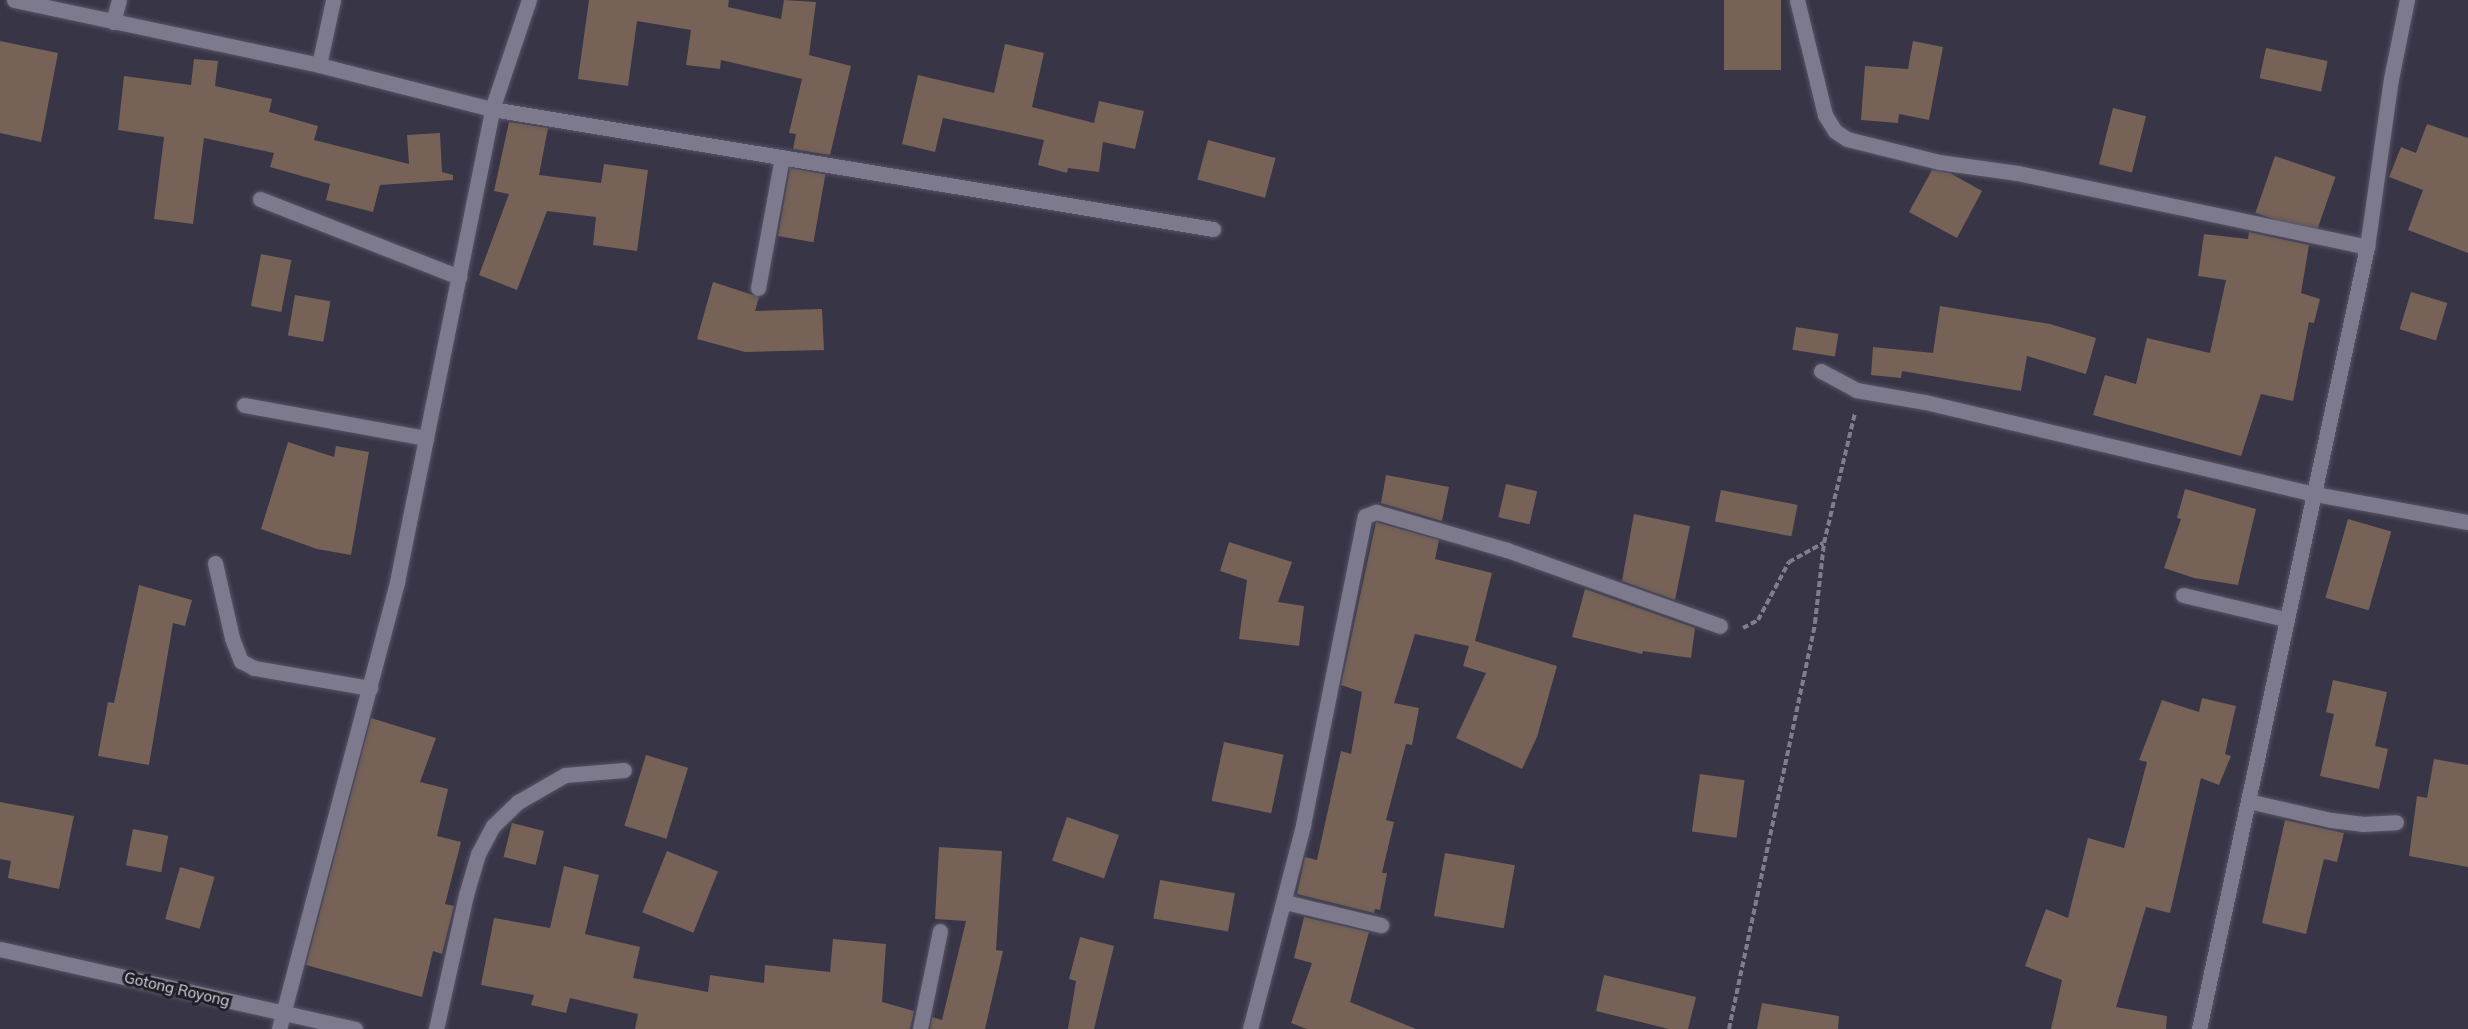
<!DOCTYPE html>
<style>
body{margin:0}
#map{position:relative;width:2468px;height:1029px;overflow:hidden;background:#383547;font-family:Mulish,sans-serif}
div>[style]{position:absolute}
.building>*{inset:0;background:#766257;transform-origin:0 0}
.path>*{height:4px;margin-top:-2px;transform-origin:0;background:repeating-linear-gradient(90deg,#807e8e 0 6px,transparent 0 9px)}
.roads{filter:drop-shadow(0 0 2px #565463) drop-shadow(0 0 2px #565463)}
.minor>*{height:15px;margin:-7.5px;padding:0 7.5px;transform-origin:7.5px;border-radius:7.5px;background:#7d7a8e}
span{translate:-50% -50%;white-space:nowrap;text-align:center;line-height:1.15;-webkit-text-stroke:6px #1f1e26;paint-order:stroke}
.street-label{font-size:15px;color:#d6d5e1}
</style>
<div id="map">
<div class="building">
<i style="clip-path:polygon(589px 0,729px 0,728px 7px,781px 19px,784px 0,816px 2px,809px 55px,851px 66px,830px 155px,793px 149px,796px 134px,789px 133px,802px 79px,721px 60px,720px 69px,686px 65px,691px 30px,637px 21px,628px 86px,578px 79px)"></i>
<i style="left:1724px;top:0;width:57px;height:70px"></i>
<i style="clip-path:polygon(0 41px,58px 53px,41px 142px,0 133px)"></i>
<i style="clip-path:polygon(1913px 41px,1943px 47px,1929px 120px,1899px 114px,1898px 123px,1861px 120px,1865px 66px,1908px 69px)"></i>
<i style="clip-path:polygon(1005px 44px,1044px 53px,1032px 107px,1094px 123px,1099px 101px,1144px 111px,1135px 149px,1103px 142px,1099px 172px,1068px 168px,1067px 173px,1038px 165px,1044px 140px,943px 118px,935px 152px,902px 144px,918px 75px,994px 93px)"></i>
<i style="left:2266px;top:48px;width:63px;height:31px;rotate:12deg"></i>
<i style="clip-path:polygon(194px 59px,218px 61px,215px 86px,272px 99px,269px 112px,318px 126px,314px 140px,409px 164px,407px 135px,440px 133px,442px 172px,453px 175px,453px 180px,380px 185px,373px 212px,326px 200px,330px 184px,270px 167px,274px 153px,204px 138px,193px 224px,154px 219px,164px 137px,118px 130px,124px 76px,191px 85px)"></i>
<i style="left:2113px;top:108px;width:34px;height:58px;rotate:14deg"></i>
<i style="clip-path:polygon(509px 122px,548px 128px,539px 175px,601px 183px,604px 164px,648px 170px,637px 251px,593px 245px,596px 217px,547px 211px,517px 290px,479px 275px,509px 194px,494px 191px)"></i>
<i style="clip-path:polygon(2427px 124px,2468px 138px,2468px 253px,2408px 230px,2423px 190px,2389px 177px,2401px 147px,2416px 153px)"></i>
<i style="left:1208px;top:140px;width:70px;height:41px;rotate:15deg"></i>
<i style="left:2275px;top:156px;width:64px;height:60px;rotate:19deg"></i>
<i style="left:790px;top:168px;width:36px;height:69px;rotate:10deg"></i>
<i style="clip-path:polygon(1932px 170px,1950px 173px,1982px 191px,1957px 238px,1909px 212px)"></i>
<i style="clip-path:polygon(2249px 232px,2309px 245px,2301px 293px,2320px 299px,2314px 323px,2309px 322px,2293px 401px,2261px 394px,2241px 456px,2093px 415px,2105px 375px,2136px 384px,2147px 338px,2210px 353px,2226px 280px,2198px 276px,2204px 234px,2248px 239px)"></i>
<i style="left:261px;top:254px;width:31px;height:53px;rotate:11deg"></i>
<i style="clip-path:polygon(713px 282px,759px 297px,755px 311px,822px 309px,824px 350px,745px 352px,697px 339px)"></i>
<i style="left:2411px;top:292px;width:38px;height:39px;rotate:17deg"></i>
<i style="left:295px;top:295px;width:36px;height:41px;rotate:10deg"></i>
<i style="clip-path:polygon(1940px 306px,2050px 324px,2096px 338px,2086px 374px,2027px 356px,2021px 391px,1902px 371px,1901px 378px,1871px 375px,1873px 347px,1933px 353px)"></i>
<i style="left:1796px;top:327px;width:43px;height:23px;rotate:9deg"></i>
<i style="clip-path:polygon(288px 442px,334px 457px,336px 446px,369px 452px,351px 555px,317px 549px,261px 529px)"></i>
<i style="clip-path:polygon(1386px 475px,1449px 487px,1442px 521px,1381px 503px)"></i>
<i style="left:1506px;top:484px;width:32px;height:34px;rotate:13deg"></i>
<i style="clip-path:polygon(2185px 489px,2256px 509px,2238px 585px,2194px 578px,2164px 568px,2181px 519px,2177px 518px)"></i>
<i style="left:1721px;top:490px;width:78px;height:32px;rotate:11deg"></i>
<i style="clip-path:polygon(1634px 514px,1690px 526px,1675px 600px,1622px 581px)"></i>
<i style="left:2348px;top:519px;width:45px;height:82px;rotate:16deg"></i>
<i style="clip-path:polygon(1376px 522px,1439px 540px,1435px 559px,1492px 573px,1475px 641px,1557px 666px,1537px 737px,1522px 769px,1456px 738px,1486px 673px,1463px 666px,1469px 646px,1415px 634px,1394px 703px,1419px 708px,1412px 745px,1406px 744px,1386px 820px,1394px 822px,1382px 873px,1387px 873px,1380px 910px,1375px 909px,1374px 913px,1297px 894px,1305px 857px,1317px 860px,1341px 751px,1351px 754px,1362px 692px,1341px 685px)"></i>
<i style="clip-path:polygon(1229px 542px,1292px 562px,1278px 602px,1304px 606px,1299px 646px,1239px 639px,1247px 580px,1220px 571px)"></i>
<i style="clip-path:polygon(139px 585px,192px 600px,185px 626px,173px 623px,149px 765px,98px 756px,108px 702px,114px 703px)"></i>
<i style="clip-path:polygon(1585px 589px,1695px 628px,1691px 658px,1643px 651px,1642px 654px,1572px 637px)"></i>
<i style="clip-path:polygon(2333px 680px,2387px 692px,2375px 746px,2388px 749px,2379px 789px,2320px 776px,2334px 714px,2326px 712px)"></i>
<i style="clip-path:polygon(2202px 698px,2236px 706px,2225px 754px,2231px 756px,2219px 785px,2201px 778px,2170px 913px,2146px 907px,2116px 1007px,2167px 1016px,2166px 1029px,2051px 1029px,2062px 980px,2025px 966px,2046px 909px,2068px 918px,2088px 838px,2124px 848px,2147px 762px,2139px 760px,2162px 700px,2199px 712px)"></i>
<i style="clip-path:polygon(371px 718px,436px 738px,420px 782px,448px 789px,437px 836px,461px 842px,445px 904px,454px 906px,442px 954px,433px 951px,422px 997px,306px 965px)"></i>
<i style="left:1224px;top:742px;width:61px;height:60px;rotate:12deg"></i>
<i style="left:646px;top:755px;width:44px;height:74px;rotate:17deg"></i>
<i style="clip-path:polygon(2434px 759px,2468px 765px,2468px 867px,2409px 856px,2417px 796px,2427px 798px)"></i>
<i style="left:1700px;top:774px;width:45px;height:58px;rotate:8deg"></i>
<i style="clip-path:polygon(0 802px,74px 816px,59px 889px,8px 878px,11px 861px,0 859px)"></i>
<i style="left:1067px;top:817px;width:55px;height:46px;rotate:19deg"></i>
<i style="clip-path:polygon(2285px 820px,2344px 833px,2337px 862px,2324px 859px,2306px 934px,2262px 923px)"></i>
<i style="left:512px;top:823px;width:33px;height:35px;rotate:14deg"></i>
<i style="left:133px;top:829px;width:36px;height:37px;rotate:11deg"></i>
<i style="clip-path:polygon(939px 847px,1002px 851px,996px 950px,1003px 951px,985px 1029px,930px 1029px,932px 1017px,942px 1020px,966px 921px,935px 919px)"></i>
<i style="left:667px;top:851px;width:55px;height:66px;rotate:22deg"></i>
<i style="left:1445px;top:853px;width:71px;height:64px;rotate:10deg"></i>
<i style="clip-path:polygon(564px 866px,599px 875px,585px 934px,640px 947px,633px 978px,708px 992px,710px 975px,764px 983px,765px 965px,830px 972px,833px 939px,886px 944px,882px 1002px,914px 1011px,910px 1029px,635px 1029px,638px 1014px,570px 998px,566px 1013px,531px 1005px,534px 995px,481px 985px,494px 918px,550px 928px)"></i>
<i style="left:180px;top:867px;width:36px;height:54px;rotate:16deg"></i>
<i style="left:1160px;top:880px;width:76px;height:39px;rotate:10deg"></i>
<i style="clip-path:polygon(1304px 917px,1369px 932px,1350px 1002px,1416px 1029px,1307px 1029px,1291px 1023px,1312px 963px,1294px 958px)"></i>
<i style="clip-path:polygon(1080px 937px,1114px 946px,1094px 1029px,1068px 1029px,1076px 981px,1069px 979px)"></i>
<i style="clip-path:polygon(1604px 975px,1696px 997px,1688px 1029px,1669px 1029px,1596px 1011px)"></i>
<i style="clip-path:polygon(1762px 1003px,1839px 1016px,1838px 1029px,1757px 1029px)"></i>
</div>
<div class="path">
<i style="left:1743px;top:628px;width:17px;rotate:-28deg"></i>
<i style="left:1758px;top:620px;width:66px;rotate:-61.9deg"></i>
<i style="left:1789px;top:562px;width:39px;rotate:-29deg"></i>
<i style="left:1729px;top:1029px;width:415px;rotate:-78deg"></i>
<i style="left:1815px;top:623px;width:81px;rotate:-83.6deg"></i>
<i style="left:1824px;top:543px;width:134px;rotate:-76.6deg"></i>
</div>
<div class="roads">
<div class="minor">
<i style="left:14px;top:0;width:312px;rotate:12deg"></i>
<i style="left:319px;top:65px;width:179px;rotate:14.3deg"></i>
<i style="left:492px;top:109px;width:731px;rotate:9.45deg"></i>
<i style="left:1797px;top:0;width:118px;rotate:76.3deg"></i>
<i style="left:1825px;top:115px;width:19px;rotate:58deg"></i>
<i style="left:1835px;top:131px;width:14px;rotate:34deg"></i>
<i style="left:1847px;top:139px;width:95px;rotate:14deg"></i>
<i style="left:1939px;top:162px;width:79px;rotate:8deg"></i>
<i style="left:2017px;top:173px;width:358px;rotate:11.9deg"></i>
<i style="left:113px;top:22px;width:23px;rotate:-75deg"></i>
<i style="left:319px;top:65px;width:66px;rotate:-77.8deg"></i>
<i style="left:260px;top:199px;width:214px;rotate:21.4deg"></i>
<i style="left:758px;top:288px;width:133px;rotate:-79.6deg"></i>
<i style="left:1821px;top:371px;width:40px;rotate:28deg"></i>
<i style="left:1856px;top:390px;width:70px;rotate:9.9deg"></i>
<i style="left:1925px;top:402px;width:401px;rotate:13.3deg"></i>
<i style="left:2315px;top:494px;width:156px;rotate:10.4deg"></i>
<i style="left:244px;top:405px;width:185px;rotate:10.3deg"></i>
<i style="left:215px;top:563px;width:77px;rotate:77.2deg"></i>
<i style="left:232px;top:638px;width:25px;rotate:69deg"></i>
<i style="left:241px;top:661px;width:15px;rotate:28deg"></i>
<i style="left:254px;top:668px;width:118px;rotate:9.8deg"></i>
<i style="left:2183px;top:595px;width:105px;rotate:13.2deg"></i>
<i style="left:2248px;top:801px;width:85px;rotate:12.9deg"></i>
<i style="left:2331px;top:820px;width:31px;rotate:7deg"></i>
<i style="left:2362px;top:824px;width:34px;rotate:-3deg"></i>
<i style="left:1285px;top:902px;width:99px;rotate:13.5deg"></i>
<i style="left:0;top:949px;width:364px;rotate:12.7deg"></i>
<i style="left:279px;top:1029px;width:462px;rotate:-75.2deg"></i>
<i style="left:397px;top:582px;width:482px;rotate:-78.6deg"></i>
<i style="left:492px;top:109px;width:115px;rotate:-71.3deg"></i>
<i style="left:436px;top:1029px;width:137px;rotate:-77.4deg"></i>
<i style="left:466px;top:895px;width:43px;rotate:-73.7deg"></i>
<i style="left:478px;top:854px;width:32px;rotate:-62deg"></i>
<i style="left:493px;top:826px;width:35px;rotate:-44deg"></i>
<i style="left:518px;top:802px;width:54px;rotate:-29.9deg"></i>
<i style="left:565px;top:775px;width:59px;rotate:-4.8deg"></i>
<i style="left:920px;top:1029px;width:100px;rotate:-78.5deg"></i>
<i style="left:1250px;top:1029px;width:211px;rotate:-75.4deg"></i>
<i style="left:1303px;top:825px;width:315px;rotate:-78.7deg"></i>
<i style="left:1365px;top:516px;width:12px;rotate:-20deg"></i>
<i style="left:1376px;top:512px;width:136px;rotate:16.2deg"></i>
<i style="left:1507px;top:550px;width:226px;rotate:19.6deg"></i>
<i style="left:2199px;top:1029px;width:800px;rotate:-77.88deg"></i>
<i style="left:2367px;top:247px;width:170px;rotate:-81.9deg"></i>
<i style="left:2391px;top:79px;width:81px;rotate:-78.6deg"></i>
</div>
</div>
<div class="street-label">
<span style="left:177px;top:989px;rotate:13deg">Gotong Royong</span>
</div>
</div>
